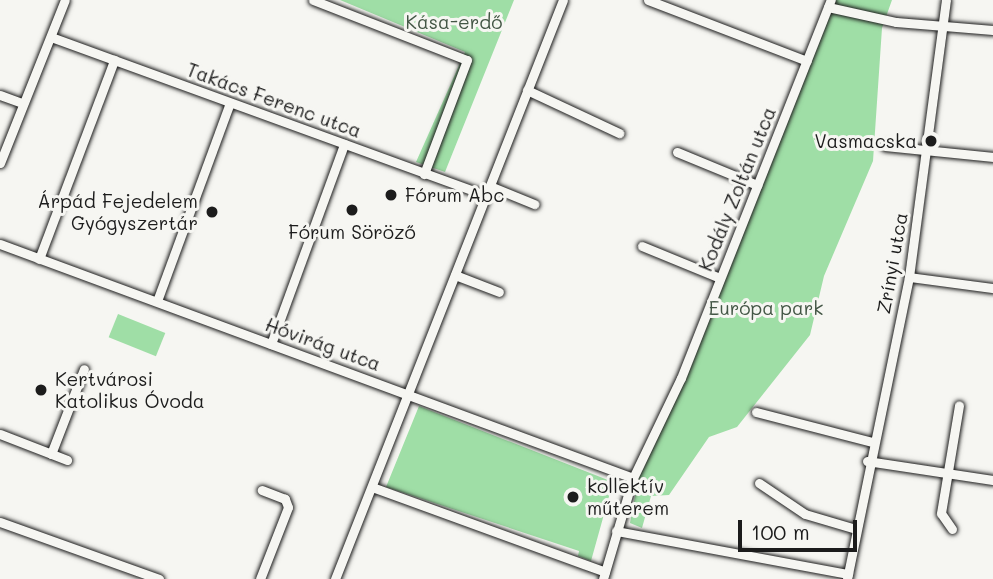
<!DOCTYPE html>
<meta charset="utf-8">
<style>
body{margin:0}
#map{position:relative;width:993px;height:579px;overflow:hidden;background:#f6f6f2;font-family:Mali,sans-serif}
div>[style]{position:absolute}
.green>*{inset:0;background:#9fdea6;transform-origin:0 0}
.roads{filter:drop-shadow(0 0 2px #1c1c1c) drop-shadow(0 0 2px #1c1c1c)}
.minor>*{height:9px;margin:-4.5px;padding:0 4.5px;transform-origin:4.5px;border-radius:4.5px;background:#f6f6f2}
.dots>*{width:19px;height:19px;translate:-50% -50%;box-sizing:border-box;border:4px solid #f6f6f2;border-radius:50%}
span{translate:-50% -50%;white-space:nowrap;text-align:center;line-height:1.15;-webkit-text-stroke:6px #f6f6f2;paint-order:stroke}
.park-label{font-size:19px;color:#435645}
.street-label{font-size:19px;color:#1c1c1c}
.poi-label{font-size:19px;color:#1c1c1c}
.right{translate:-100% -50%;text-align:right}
.left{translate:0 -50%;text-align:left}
.scale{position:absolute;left:738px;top:520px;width:119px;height:32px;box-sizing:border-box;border:4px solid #1c1c1c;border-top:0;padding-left:9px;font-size:21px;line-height:24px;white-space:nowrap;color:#1c1c1c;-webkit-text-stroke:5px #f6f6f2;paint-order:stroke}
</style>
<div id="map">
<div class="green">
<i style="clip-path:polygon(340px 0,514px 0,445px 172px,416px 162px,465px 52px)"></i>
<i style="clip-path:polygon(836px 0,892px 0,882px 28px,873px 161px,824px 276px,810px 335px,737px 427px,709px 437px,669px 495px,651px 496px,642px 528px,630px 523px,638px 480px,685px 380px)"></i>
<i style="left:118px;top:314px;width:51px;height:25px;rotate:22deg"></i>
<i style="clip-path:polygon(419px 406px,613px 482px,591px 561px,578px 556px,579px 551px,386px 487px)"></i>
</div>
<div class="roads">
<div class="minor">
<i style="left:313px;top:0;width:165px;rotate:21.3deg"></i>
<i style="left:467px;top:60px;width:122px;rotate:110.7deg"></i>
<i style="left:648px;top:0;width:170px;rotate:21deg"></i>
<i style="left:828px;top:7px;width:70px;rotate:12.4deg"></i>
<i style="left:896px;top:22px;width:97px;rotate:4.7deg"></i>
<i style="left:51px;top:37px;width:463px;rotate:20deg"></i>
<i style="left:527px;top:90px;width:102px;rotate:25.1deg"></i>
<i style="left:0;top:95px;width:23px;rotate:20deg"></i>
<i style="left:885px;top:146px;width:109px;rotate:5.8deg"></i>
<i style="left:677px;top:152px;width:87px;rotate:22.4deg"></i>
<i style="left:0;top:163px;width:175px;rotate:-68.3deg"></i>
<i style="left:490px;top:186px;width:48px;rotate:22.2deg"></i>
<i style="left:0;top:244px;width:675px;rotate:20.29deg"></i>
<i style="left:642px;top:246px;width:84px;rotate:22.3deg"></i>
<i style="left:39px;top:259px;width:213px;rotate:-69.3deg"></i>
<i style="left:455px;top:275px;width:47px;rotate:21.1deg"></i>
<i style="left:909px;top:277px;width:85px;rotate:7.5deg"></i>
<i style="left:157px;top:301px;width:211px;rotate:-69.8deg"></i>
<i style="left:271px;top:344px;width:213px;rotate:-69.9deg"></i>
<i style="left:756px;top:412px;width:120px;rotate:14.5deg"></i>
<i style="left:0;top:434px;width:72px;rotate:21.2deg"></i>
<i style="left:51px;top:454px;width:91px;rotate:-68.8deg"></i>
<i style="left:867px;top:461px;width:127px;rotate:8.6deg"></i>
<i style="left:759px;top:483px;width:55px;rotate:34deg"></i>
<i style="left:805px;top:514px;width:53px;rotate:16.4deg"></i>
<i style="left:372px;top:487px;width:248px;rotate:20deg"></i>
<i style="left:0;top:522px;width:169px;rotate:19.7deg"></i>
<i style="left:952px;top:529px;width:19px;rotate:-125deg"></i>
<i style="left:941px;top:513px;width:109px;rotate:-80.5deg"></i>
<i style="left:616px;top:531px;width:236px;rotate:10.5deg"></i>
<i style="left:260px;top:579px;width:77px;rotate:-68.7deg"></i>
<i style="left:288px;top:507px;width:9px;rotate:-111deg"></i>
<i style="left:285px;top:499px;width:25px;rotate:-159deg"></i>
<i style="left:335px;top:579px;width:622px;rotate:-68.51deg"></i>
<i style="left:603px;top:579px;width:105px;rotate:-73.5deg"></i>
<i style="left:633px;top:478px;width:111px;rotate:-64.4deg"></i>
<i style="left:681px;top:378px;width:407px;rotate:-68.4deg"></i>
<i style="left:847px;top:579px;width:308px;rotate:-78.4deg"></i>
<i style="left:909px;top:277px;width:279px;rotate:-82.4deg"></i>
</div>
</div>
<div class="dots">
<i style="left:931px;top:141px;background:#1c1c1c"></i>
<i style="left:391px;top:195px;background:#1c1c1c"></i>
<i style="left:352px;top:210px;background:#1c1c1c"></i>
<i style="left:212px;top:212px;background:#1c1c1c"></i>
<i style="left:41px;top:390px;background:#1c1c1c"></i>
<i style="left:573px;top:497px;background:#1c1c1c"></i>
</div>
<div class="park-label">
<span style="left:454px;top:22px">Kása-erdő</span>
<span style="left:766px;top:308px">Európa park</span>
</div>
<div class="street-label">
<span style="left:274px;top:100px;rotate:20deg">Takács Ferenc utca</span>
<span style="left:737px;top:189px;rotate:-68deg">Kodály Zoltán utca</span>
<span style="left:892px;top:263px;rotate:-80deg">Zrínyi utca</span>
<span style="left:323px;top:344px;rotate:20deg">Hóvirág utca</span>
</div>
<div class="poi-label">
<span class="right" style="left:917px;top:141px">Vasmacska</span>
<span class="left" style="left:405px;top:195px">Fórum Abc</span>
<span class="right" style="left:198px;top:212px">Árpád Fejedelem<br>Gyógyszertár</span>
<span style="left:352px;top:232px">Fórum Söröző</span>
<span class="left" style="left:55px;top:390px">Kertvárosi<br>Katolikus Óvoda</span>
<span class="left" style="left:587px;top:497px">kollektív<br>műterem</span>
</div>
<div class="scale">100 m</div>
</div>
